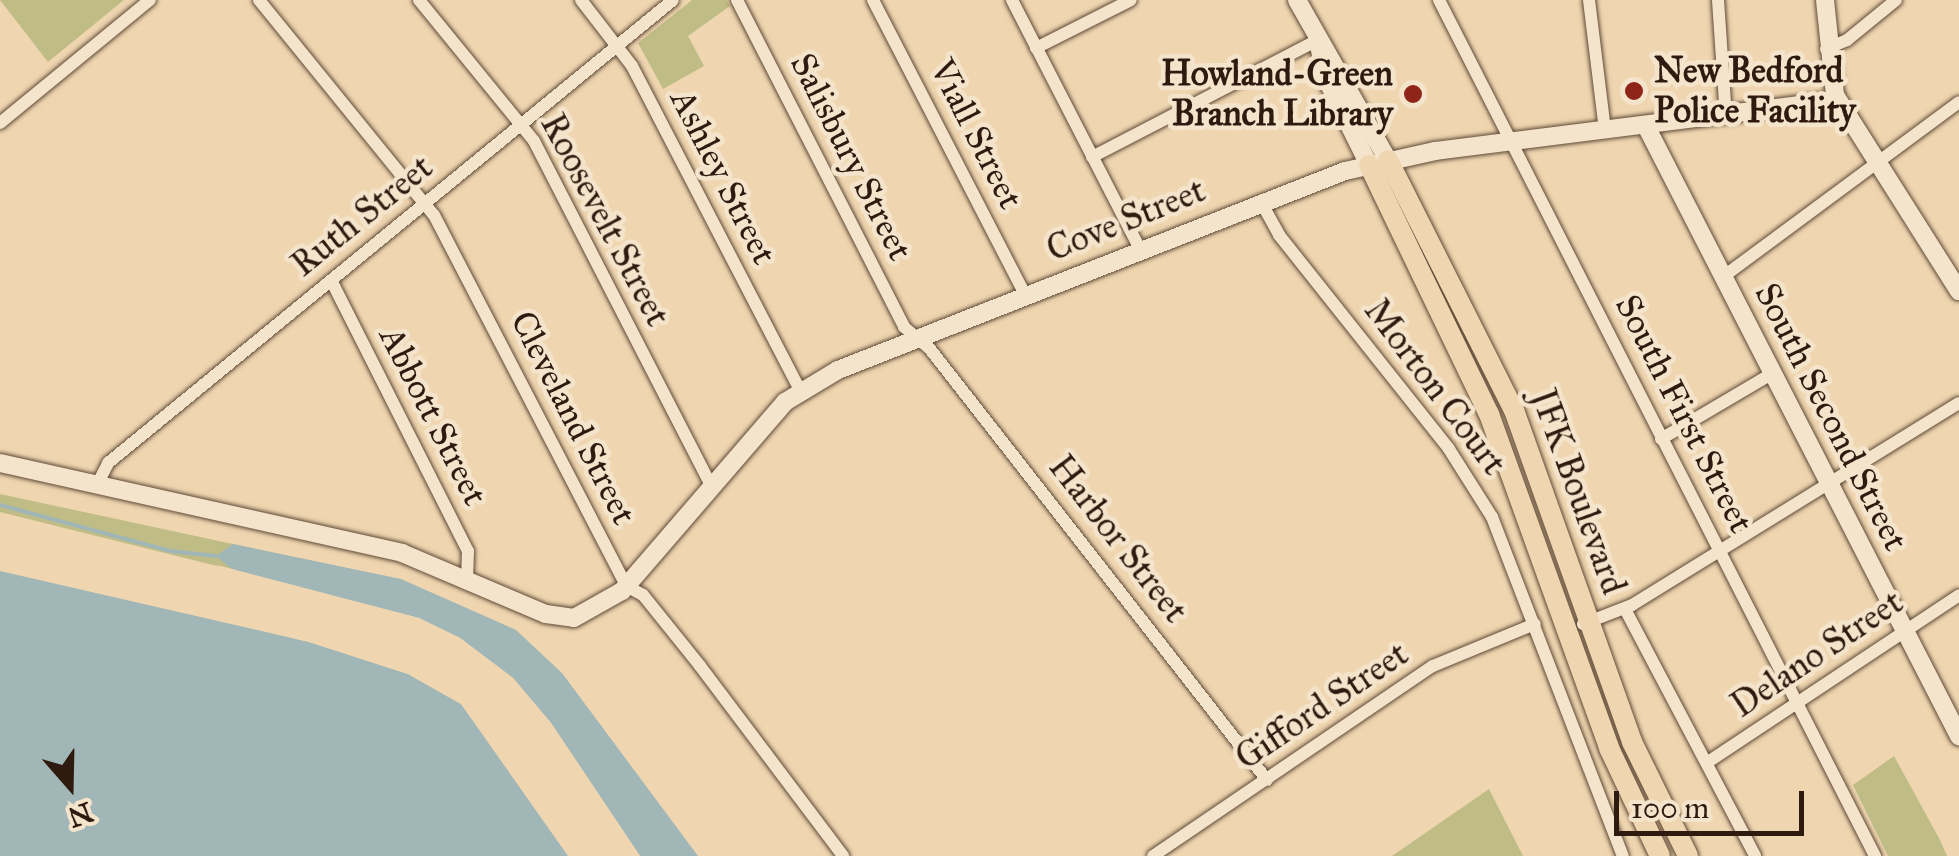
<!DOCTYPE html>
<style>
body{margin:0}
#map{position:relative;width:1959px;height:856px;overflow:hidden;background:#efd6b0;font-family:"IM FELL Great Primer",serif}
div>[style]{position:absolute}
.green>*{inset:0;background:#c0bc86}
.water>*{inset:0;background:#a0b6b7}
.pier>*{inset:0;background:#efd6b0}
.stream>*{height:4px;margin:-2px;padding:0 2px;transform-origin:2px;border-radius:2px;background:#a0b6b7}
.roads{filter:drop-shadow(0 0 2px #5f4937) drop-shadow(0 0 2px #5f4937)}
.street>*{height:12px;margin:-6px;padding:0 6px;transform-origin:6px;border-radius:6px;background:#f5e4cc}
.secondary>*{height:18px;margin:-9px;padding:0 9px;transform-origin:9px;border-radius:9px;background:#f5e4cc}
.primary>*{height:20px;margin:-10px;padding:0 10px;transform-origin:10px;border-radius:10px;background:#efd6b0}
.dots>*{width:28px;height:28px;translate:-50% -50%;box-sizing:border-box;border:5px solid #f5e4cc;border-radius:50%}
span{translate:-50% -50%;white-space:nowrap;text-align:center;line-height:1.15;-webkit-text-stroke:9px #f5e4cc;paint-order:stroke}
.poi-label{font-size:35px;color:#2f1a0f;font-weight:700}
.left{translate:0 -50%;text-align:left}
.right{translate:-100% -50%;text-align:right}
.street-label{font-size:35px;color:#2f1a0f}
.north{position:absolute;left:20px;top:736px;width:100px;height:100px;-webkit-text-stroke:8px #f5e4cc;paint-order:stroke;rotate:160deg;font-size:28px;font-weight:700;line-height:40px;text-align:center;color:#2f1a0f}
.north::after{content:'';display:block;margin:auto;width:35px;height:45px;background:#2f1a0f;clip-path:polygon(50% 0,100% 100%,50% 72%,0 100%)}
.scale{position:absolute;left:1614px;top:791px;width:190px;height:45px;box-sizing:border-box;border:5px solid #2f1a0f;border-top:0;padding-left:12px;font-size:30px;line-height:35px;white-space:nowrap;color:#2f1a0f;-webkit-text-stroke:8px #f5e4cc;paint-order:stroke}
</style>
<div id="map">
<div class="green">
<i style="clip-path:polygon(0 0,124px 0,48px 62px)"></i>
<i style="clip-path:polygon(692px 0,727px 0,730px 6px,688px 36px,704px 66px,663px 89px,638px 43px)"></i>
<i style="clip-path:polygon(0 494px,233px 544px,346px 568px,288px 582px,233px 570px,0 512px)"></i>
<i style="clip-path:polygon(1894px 756px,1940px 840px,1947px 856px,1888px 856px,1853px 785px)"></i>
<i style="clip-path:polygon(1489px 789px,1523px 856px,1392px 856px,1447px 818px)"></i>
</div>
<div class="water">
<i style="clip-path:polygon(233px 544px,401px 579px,516px 630px,562px 673px,698px 856px,640px 856px,551px 723px,513px 678px,460px 638px,419px 618px,233px 570px,216px 556px)"></i>
<i style="clip-path:polygon(0 571px,309px 642px,408px 674px,461px 704px,568px 856px,0 856px)"></i>
</div>
<div class="pier">
<i style="clip-path:polygon(217px 565px,419px 618px,460px 638px,513px 678px,551px 723px,640px 856px,632px 854px,510px 681px,458px 643px,417px 622px,231px 575px)"></i>
<i style="clip-path:polygon(0 566px,310px 637px,410px 670px,465px 701px,573px 856px,461px 704px,408px 674px,309px 642px)"></i>
</div>
<div class="stream">
<i style="left:0;top:505px;width:176px;rotate:15.1deg"></i>
<i style="left:170px;top:551px;width:46px;rotate:6.2deg"></i>
</div>
<div class="roads">
<div class="street">
<i style="left:259px;top:0;width:277px;rotate:50.9deg"></i>
<i style="left:434px;top:215px;width:418px;rotate:62.6deg"></i>
<i style="left:626px;top:586px;width:19px;rotate:28deg"></i>
<i style="left:643px;top:595px;width:91px;rotate:51.2deg"></i>
<i style="left:700px;top:666px;width:238px;rotate:53deg"></i>
<i style="left:419px;top:0;width:182px;rotate:50.8deg"></i>
<i style="left:534px;top:141px;width:388px;rotate:62.8deg"></i>
<i style="left:581px;top:0;width:83px;rotate:52.3deg"></i>
<i style="left:632px;top:66px;width:365px;rotate:62.6deg"></i>
<i style="left:737px;top:0;width:367px;rotate:62.9deg"></i>
<i style="left:904px;top:327px;width:34px;rotate:40deg"></i>
<i style="left:930px;top:349px;width:547px;rotate:51.98deg"></i>
<i style="left:873px;top:0;width:332px;rotate:62.7deg"></i>
<i style="left:1012px;top:0;width:280px;rotate:62.8deg"></i>
<i style="left:1439px;top:0;width:961px;rotate:63.01deg"></i>
<i style="left:1589px;top:0;width:131px;rotate:83deg"></i>
<i style="left:1718px;top:0;width:117px;rotate:86.1deg"></i>
<i style="left:1036px;top:48px;width:106px;rotate:-26.8deg"></i>
<i style="left:1826px;top:49px;width:23px;rotate:-23deg"></i>
<i style="left:1847px;top:40px;width:63px;rotate:-39.2deg"></i>
<i style="left:0;top:123px;width:194px;rotate:-39.4deg"></i>
<i style="left:1092px;top:157px;width:254px;rotate:-27.4deg"></i>
<i style="left:1261px;top:202px;width:38px;rotate:61deg"></i>
<i style="left:1279px;top:235px;width:273px;rotate:51.5deg"></i>
<i style="left:1449px;top:449px;width:80px;rotate:57.7deg"></i>
<i style="left:1492px;top:517px;width:363px;rotate:68.9deg"></i>
<i style="left:1724px;top:276px;width:292px;rotate:-36.5deg"></i>
<i style="left:331px;top:280px;width:304px;rotate:63.2deg"></i>
<i style="left:468px;top:551px;width:29px;rotate:92deg"></i>
<i style="left:1661px;top:439px;width:130px;rotate:-30.5deg"></i>
<i style="left:97px;top:485px;width:25px;rotate:-63deg"></i>
<i style="left:108px;top:463px;width:730px;rotate:-39.33deg"></i>
<i style="left:1625px;top:609px;width:279px;rotate:62.2deg"></i>
<i style="left:1583px;top:624px;width:53px;rotate:-21.2deg"></i>
<i style="left:1632px;top:605px;width:384px;rotate:-31.7deg"></i>
<i style="left:1708px;top:762px;width:301px;rotate:-33.6deg"></i>
<i style="left:1153px;top:856px;width:338px;rotate:-34.2deg"></i>
<i style="left:1433px;top:666px;width:110px;rotate:-22.4deg"></i>
</div>
<div class="secondary">
<i style="left:1297px;top:0;width:184px;rotate:60.4deg"></i>
<i style="left:1825px;top:0;width:96px;rotate:84deg"></i>
<i style="left:1835px;top:95px;width:232px;rotate:57.7deg"></i>
<i style="left:1319px;top:45px;width:32px;rotate:79deg"></i>
<i style="left:1325px;top:76px;width:99px;rotate:63.7deg"></i>
<i style="left:1646px;top:126px;width:686px;rotate:62.84deg"></i>
<i style="left:0;top:463px;width:412px;rotate:12.6deg"></i>
<i style="left:402px;top:553px;width:156px;rotate:23deg"></i>
<i style="left:546px;top:614px;width:28px;rotate:8deg"></i>
<i style="left:574px;top:618px;width:55px;rotate:-29.4deg"></i>
<i style="left:622px;top:591px;width:250px;rotate:-49.2deg"></i>
<i style="left:785px;top:402px;width:62px;rotate:-31.1deg"></i>
<i style="left:838px;top:370px;width:545px;rotate:-21.43deg"></i>
<i style="left:1345px;top:171px;width:92px;rotate:-12.5deg"></i>
<i style="left:1435px;top:151px;width:405px;rotate:-7.2deg"></i>
</div>
<div class="primary">
<i style="left:1388px;top:160px;width:280px;rotate:63.3deg"></i>
<i style="left:1514px;top:410px;width:352px;rotate:70.4deg"></i>
<i style="left:1632px;top:742px;width:127px;rotate:63.8deg"></i>
<i style="left:1369px;top:165px;width:276px;rotate:64.3deg"></i>
<i style="left:1489px;top:414px;width:355px;rotate:70.2deg"></i>
<i style="left:1609px;top:748px;width:119px;rotate:64.7deg"></i>
</div>
</div>
<div class="dots">
<i style="left:1634px;top:91px;background:#8f2418"></i>
<i style="left:1413px;top:94px;background:#8f2418"></i>
</div>
<div class="poi-label">
<span class="left" style="left:1654px;top:91px">New Bedford<br>Police Facility</span>
<span class="right" style="left:1393px;top:94px">Howland-Green<br>Branch Library</span>
</div>
<div class="street-label">
<span style="left:976px;top:134px;rotate:63deg">Viall Street</span>
<span style="left:851px;top:157px;rotate:63deg">Salisbury Street</span>
<span style="left:723px;top:177px;rotate:63deg">Ashley Street</span>
<span style="left:362px;top:216px;rotate:-39deg">Ruth Street</span>
<span style="left:605px;top:220px;rotate:62deg">Roosevelt Street</span>
<span style="left:1126px;top:220px;rotate:-22deg">Cove Street</span>
<span style="left:1435px;top:387px;rotate:53deg">Morton Court</span>
<span style="left:1684px;top:414px;rotate:63deg">South First Street</span>
<span style="left:433px;top:416px;rotate:63deg">Abbott Street</span>
<span style="left:1831px;top:417px;rotate:63deg">South Second Street</span>
<span style="left:573px;top:418px;rotate:63deg">Cleveland Street</span>
<span style="left:1578px;top:492px;rotate:70deg">JFK Boulevard</span>
<span style="left:1118px;top:539px;rotate:52deg">Harbor Street</span>
<span style="left:1817px;top:654px;rotate:-34deg">Delano Street</span>
<span style="left:1322px;top:706px;rotate:-34deg">Gifford Street</span>
</div>
<div class="north">N</div>
<div class="scale">100 m</div>
</div>
